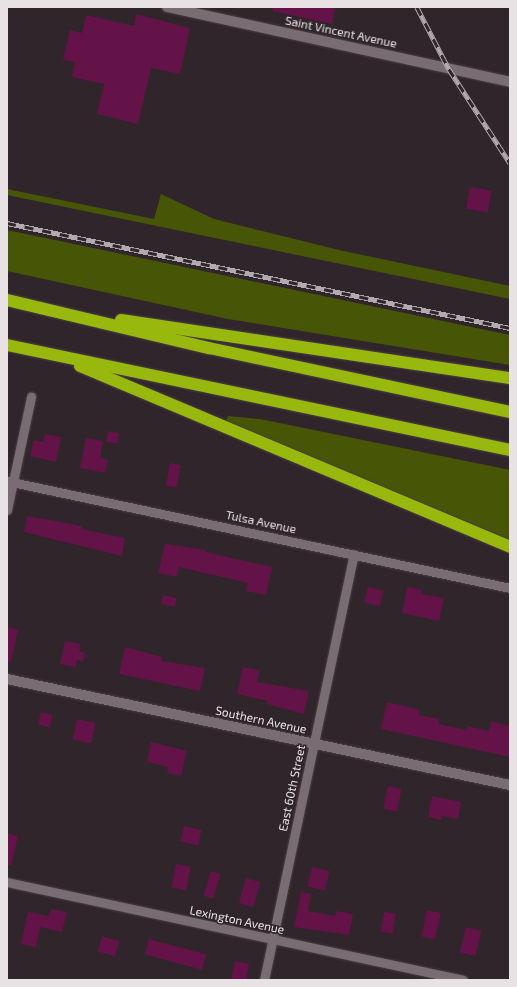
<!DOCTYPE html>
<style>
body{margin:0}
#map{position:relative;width:517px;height:987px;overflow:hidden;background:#30252b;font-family:"Exo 2",sans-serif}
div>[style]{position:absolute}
.green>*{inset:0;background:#465606}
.building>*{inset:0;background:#631347;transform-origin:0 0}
.roads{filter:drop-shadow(0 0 1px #4a4145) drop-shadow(0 0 1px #4a4145)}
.minor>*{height:9px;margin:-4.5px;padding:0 4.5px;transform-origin:4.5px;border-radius:4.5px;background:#796c72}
.tertiary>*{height:10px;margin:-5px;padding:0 5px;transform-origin:5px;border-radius:5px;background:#796c72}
.motorway>*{height:12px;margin:-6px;padding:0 6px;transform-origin:6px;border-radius:6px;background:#98b80e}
.rail>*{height:4.5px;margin-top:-2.25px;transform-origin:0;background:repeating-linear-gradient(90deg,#30252b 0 9px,#b2aaae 0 18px);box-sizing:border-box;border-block:1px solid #b2aaae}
span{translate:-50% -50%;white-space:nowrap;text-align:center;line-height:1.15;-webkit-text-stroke:3px #30252b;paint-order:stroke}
.street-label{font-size:12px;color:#e9e2e5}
.frame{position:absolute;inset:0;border:8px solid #e9e2e5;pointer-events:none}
</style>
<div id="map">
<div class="green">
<i style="clip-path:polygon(7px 189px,154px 219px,161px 194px,214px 219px,339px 250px,510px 286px,510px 299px,7px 195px)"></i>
<i style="clip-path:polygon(7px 230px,510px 335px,510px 365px,228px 319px,7px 271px)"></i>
<i style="clip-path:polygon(228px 416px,260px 419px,510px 470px,510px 540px,226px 421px)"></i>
</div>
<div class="building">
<i style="clip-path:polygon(273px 7px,335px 7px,332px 24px,273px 11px)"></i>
<i style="clip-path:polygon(136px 14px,190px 28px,180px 74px,151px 68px,138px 124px,97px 114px,104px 84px,72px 77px,75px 62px,63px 60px,70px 30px,82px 33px,86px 15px,134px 26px)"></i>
<i style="left:470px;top:187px;width:22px;height:22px;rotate:10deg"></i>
<i style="left:108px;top:431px;width:11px;height:11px;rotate:10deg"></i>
<i style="clip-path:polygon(45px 434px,61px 437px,56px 462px,30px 456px,34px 440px,43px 442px)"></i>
<i style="clip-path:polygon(86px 438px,103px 441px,100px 458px,108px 460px,105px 473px,80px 468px)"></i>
<i style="left:170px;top:463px;width:11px;height:23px;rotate:10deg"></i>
<i style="clip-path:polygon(27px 516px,82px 526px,81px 529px,125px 538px,122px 556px,24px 532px)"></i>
<i style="clip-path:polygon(165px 544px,206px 550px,205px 552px,272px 567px,266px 595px,246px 591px,248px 583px,179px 567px,177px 577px,158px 573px)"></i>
<i style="left:368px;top:587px;width:16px;height:16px;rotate:14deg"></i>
<i style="clip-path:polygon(407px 587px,422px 590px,421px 594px,444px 598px,439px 621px,402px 613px)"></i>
<i style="left:163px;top:595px;width:14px;height:9px;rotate:12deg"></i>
<i style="clip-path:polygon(7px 627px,18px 630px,11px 662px,7px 662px)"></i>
<i style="clip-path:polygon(65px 641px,81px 644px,79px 651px,85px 653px,83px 661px,77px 660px,76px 667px,60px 664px)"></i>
<i style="clip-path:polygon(125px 647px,162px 657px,161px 661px,205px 668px,200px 691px,119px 674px)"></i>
<i style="clip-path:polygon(243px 667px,260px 670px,257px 682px,309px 691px,304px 714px,267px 704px,268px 701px,237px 694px)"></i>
<i style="clip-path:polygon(387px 702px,420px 710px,419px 715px,439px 719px,438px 724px,467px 730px,467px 726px,489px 731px,491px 721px,510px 726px,510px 757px,381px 729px)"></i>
<i style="left:41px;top:712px;width:12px;height:13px;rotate:14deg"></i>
<i style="left:77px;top:719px;width:19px;height:21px;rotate:12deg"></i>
<i style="clip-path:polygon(151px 742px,187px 751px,181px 776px,167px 773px,168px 767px,147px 762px)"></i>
<i style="left:388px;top:786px;width:14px;height:23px;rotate:12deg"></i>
<i style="clip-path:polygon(432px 796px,461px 802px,458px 819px,442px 816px,441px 820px,428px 817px)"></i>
<i style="left:184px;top:826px;width:18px;height:16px;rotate:13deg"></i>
<i style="clip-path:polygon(7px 833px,18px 836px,11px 866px,7px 865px)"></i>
<i style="left:176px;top:864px;width:15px;height:24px;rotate:11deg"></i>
<i style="left:312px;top:867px;width:18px;height:20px;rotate:13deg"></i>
<i style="left:211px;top:871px;width:10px;height:26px;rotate:17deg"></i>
<i style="left:246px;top:878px;width:15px;height:26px;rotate:16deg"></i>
<i style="clip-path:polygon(301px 892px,311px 894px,308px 911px,335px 916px,336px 911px,353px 914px,349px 935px,294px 927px)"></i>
<i style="clip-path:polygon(51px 909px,67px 912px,62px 932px,40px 927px,36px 947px,21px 944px,28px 912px,49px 916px)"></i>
<i style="left:427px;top:910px;width:14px;height:27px;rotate:12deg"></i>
<i style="left:384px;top:912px;width:12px;height:20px;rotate:9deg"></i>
<i style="left:466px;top:927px;width:16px;height:26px;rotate:14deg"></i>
<i style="left:102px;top:936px;width:18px;height:16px;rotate:16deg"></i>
<i style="left:149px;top:939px;width:59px;height:16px;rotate:15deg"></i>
<i style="clip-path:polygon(235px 961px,249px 964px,246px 980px,231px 980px)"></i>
</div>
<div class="roads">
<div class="minor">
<i style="left:7px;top:481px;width:514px;rotate:12.01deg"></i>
<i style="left:7px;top:510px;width:116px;rotate:-78deg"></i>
<i style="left:7px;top:882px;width:466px;rotate:12.1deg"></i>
<i style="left:264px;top:980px;width:435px;rotate:-78.1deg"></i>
</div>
<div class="tertiary">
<i style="left:167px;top:7px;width:351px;rotate:12.3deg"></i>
<i style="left:7px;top:679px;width:514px;rotate:11.9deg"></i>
</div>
<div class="motorway">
<i style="left:7px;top:300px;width:208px;rotate:13.4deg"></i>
<i style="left:209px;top:348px;width:308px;rotate:12deg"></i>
<i style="left:121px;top:320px;width:393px;rotate:8.5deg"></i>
<i style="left:7px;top:345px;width:514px;rotate:11.79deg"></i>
<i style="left:80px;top:366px;width:467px;rotate:22.8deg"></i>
</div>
</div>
<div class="rail">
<i style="left:417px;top:7px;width:70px;rotate:62.7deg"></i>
<i style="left:449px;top:69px;width:112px;rotate:57deg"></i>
<i style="left:7px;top:223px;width:514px;rotate:11.79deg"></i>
</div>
<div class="street-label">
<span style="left:341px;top:32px;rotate:12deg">Saint Vincent Avenue</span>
<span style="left:261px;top:522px;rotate:12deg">Tulsa Avenue</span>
<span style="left:261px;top:720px;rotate:12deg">Southern Avenue</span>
<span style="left:292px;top:788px;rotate:-78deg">East 60th Street</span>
<span style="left:237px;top:920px;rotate:12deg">Lexington Avenue</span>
</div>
<div class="frame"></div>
</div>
